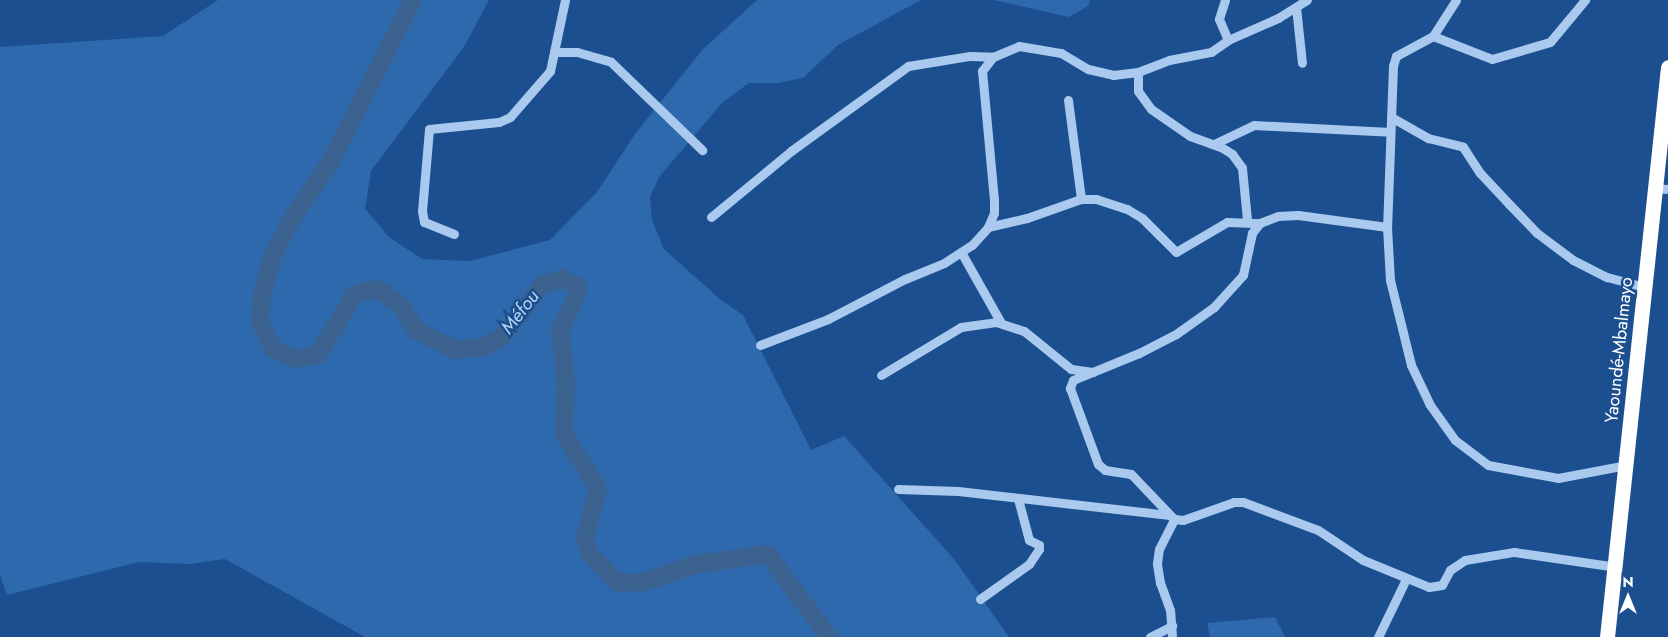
<!DOCTYPE html>
<meta charset="utf-8">
<style>
body{margin:0}
#map{position:relative;width:1668px;height:637px;overflow:hidden;background:#1b4f8f;font-family:Jost,sans-serif}
div>[style]{position:absolute}
.green>*{inset:0;background:#2e69ad}
.river>*{height:18px;margin:-9px;padding:0 9px;transform-origin:9px;border-radius:9px;background:#3c6290}
.minor>*{height:9px;margin:-4.5px;padding:0 4.5px;transform-origin:4.5px;border-radius:4.5px;background:#a9c9ee}
.highway>*{height:15px;margin:-7.5px;padding:0 7.5px;transform-origin:7.5px;border-radius:7.5px;background:#fff}
span{translate:-50% -50%;white-space:nowrap;text-align:center;line-height:1.15;-webkit-text-stroke:5px #1b4f8f;paint-order:stroke}
.street-label{font-size:18px;color:#fff}
.water-label{font-size:19px;color:#b5d3f5;font-style:italic}
.north{position:absolute;left:1603px;top:572px;width:50px;height:50px;-webkit-text-stroke:4px #1b4f8f;paint-order:stroke;rotate:0deg;font-size:14px;font-weight:700;line-height:20px;text-align:center;color:#fff}
.north::after{content:'';display:block;margin:auto;width:18px;height:22px;background:#fff;clip-path:polygon(50% 0,100% 100%,50% 72%,0 100%)}
</style>
<div id="map">
<div class="green">
<i style="clip-path:polygon(218px 0,489px 0,464px 47px,371px 171px,365px 209px,389px 237px,422px 259px,470px 261px,550px 240px,597px 192px,635px 134px,703px 49px,757px 0,921px 0,838px 45px,803px 78px,778px 83px,749px 83px,723px 102px,659px 177px,650px 197px,652px 220px,664px 249px,721px 300px,743px 315px,811px 450px,844px 436px,954px 559px,1009px 637px,365px 637px,225px 559px,190px 564px,139px 562px,7px 595px,0 575px,0 47px,163px 36px)"></i>
<i style="clip-path:polygon(994px 0,1090px 0,1088px 6px,1069px 17px)"></i>
<i style="clip-path:polygon(1275px 617px,1285px 637px,1210px 637px,1207px 623px)"></i>
</div>
<div class="river">
<i style="left:413px;top:0;width:181px;rotate:117deg"></i>
<i style="left:331px;top:161px;width:64px;rotate:124.2deg"></i>
<i style="left:295px;top:214px;width:47px;rotate:118.2deg"></i>
<i style="left:273px;top:255px;width:41px;rotate:105.4deg"></i>
<i style="left:262px;top:295px;width:28px;rotate:94deg"></i>
<i style="left:260px;top:323px;width:30px;rotate:63deg"></i>
<i style="left:274px;top:350px;width:24px;rotate:22deg"></i>
<i style="left:296px;top:359px;width:22px;rotate:-10deg"></i>
<i style="left:318px;top:355px;width:71px;rotate:-58.8deg"></i>
<i style="left:355px;top:294px;width:25px;rotate:-12deg"></i>
<i style="left:379px;top:289px;width:29px;rotate:38deg"></i>
<i style="left:402px;top:307px;width:27px;rotate:59deg"></i>
<i style="left:416px;top:330px;width:45px;rotate:26.6deg"></i>
<i style="left:456px;top:350px;width:31px;rotate:-7deg"></i>
<i style="left:487px;top:346px;width:17px;rotate:-31deg"></i>
<i style="left:502px;top:337px;width:67px;rotate:-52.3deg"></i>
<i style="left:543px;top:284px;width:20px;rotate:-15deg"></i>
<i style="left:562px;top:279px;width:18px;rotate:27deg"></i>
<i style="left:578px;top:287px;width:13px;rotate:103deg"></i>
<i style="left:575px;top:300px;width:34px;rotate:117deg"></i>
<i style="left:560px;top:330px;width:53px;rotate:83.5deg"></i>
<i style="left:566px;top:383px;width:51px;rotate:92.2deg"></i>
<i style="left:564px;top:434px;width:65px;rotate:58.3deg"></i>
<i style="left:598px;top:489px;width:51px;rotate:104.9deg"></i>
<i style="left:585px;top:538px;width:16px;rotate:75deg"></i>
<i style="left:589px;top:553px;width:42px;rotate:46deg"></i>
<i style="left:618px;top:583px;width:25px;rotate:-2deg"></i>
<i style="left:643px;top:582px;width:53px;rotate:-18.8deg"></i>
<i style="left:693px;top:565px;width:75px;rotate:-8.5deg"></i>
<i style="left:767px;top:554px;width:104px;rotate:53.2deg"></i>
</div>
<div class="minor">
<i style="left:1225px;top:0;width:20px;rotate:108deg"></i>
<i style="left:1219px;top:19px;width:23px;rotate:67deg"></i>
<i style="left:1456px;top:0;width:43px;rotate:122.6deg"></i>
<i style="left:1433px;top:36px;width:42px;rotate:151.6deg"></i>
<i style="left:1396px;top:56px;width:10px;rotate:107deg"></i>
<i style="left:1393px;top:66px;width:161px;rotate:92.1deg"></i>
<i style="left:1387px;top:227px;width:53px;rotate:86.8deg"></i>
<i style="left:1390px;top:280px;width:88px;rotate:76.1deg"></i>
<i style="left:1411px;top:365px;width:44px;rotate:64.6deg"></i>
<i style="left:1430px;top:405px;width:43px;rotate:54.5deg"></i>
<i style="left:1455px;top:440px;width:41px;rotate:37.1deg"></i>
<i style="left:1488px;top:465px;width:71px;rotate:10.5deg"></i>
<i style="left:1558px;top:478px;width:69px;rotate:-10.8deg"></i>
<i style="left:1296px;top:7px;width:56px;rotate:83.9deg"></i>
<i style="left:1433px;top:36px;width:63px;rotate:21.3deg"></i>
<i style="left:1492px;top:59px;width:60px;rotate:-16.3deg"></i>
<i style="left:1550px;top:42px;width:55px;rotate:-50.2deg"></i>
<i style="left:554px;top:52px;width:23px"></i>
<i style="left:577px;top:52px;width:35px;rotate:16deg"></i>
<i style="left:611px;top:62px;width:127px;rotate:44deg"></i>
<i style="left:1138px;top:72px;width:19px;rotate:90deg"></i>
<i style="left:1138px;top:91px;width:22px;rotate:54deg"></i>
<i style="left:1151px;top:109px;width:47px;rotate:34.7deg"></i>
<i style="left:1190px;top:136px;width:33px;rotate:20deg"></i>
<i style="left:1221px;top:147px;width:13px;rotate:32deg"></i>
<i style="left:1232px;top:154px;width:17px;rotate:54deg"></i>
<i style="left:1242px;top:168px;width:52px;rotate:84.5deg"></i>
<i style="left:1068px;top:100px;width:100px;rotate:82.5deg"></i>
<i style="left:1391px;top:117px;width:43px;rotate:29.6deg"></i>
<i style="left:1428px;top:138px;width:36px;rotate:14deg"></i>
<i style="left:1463px;top:147px;width:31px;rotate:57deg"></i>
<i style="left:1480px;top:173px;width:42px;rotate:46.9deg"></i>
<i style="left:1509px;top:204px;width:40px;rotate:46deg"></i>
<i style="left:1537px;top:233px;width:45px;rotate:36.9deg"></i>
<i style="left:1573px;top:260px;width:38px;rotate:27deg"></i>
<i style="left:1607px;top:277px;width:38px;rotate:15deg"></i>
<i style="left:1214px;top:144px;width:44px;rotate:-25.4deg"></i>
<i style="left:1254px;top:125px;width:136px;rotate:2.9deg"></i>
<i style="left:1654px;top:188px;width:14px;rotate:4deg"></i>
<i style="left:711px;top:217px;width:104px;rotate:-39.5deg"></i>
<i style="left:791px;top:151px;width:145px;rotate:-36deg"></i>
<i style="left:908px;top:66px;width:63px;rotate:-9.2deg"></i>
<i style="left:970px;top:56px;width:23px;rotate:2deg"></i>
<i style="left:988px;top:227px;width:40px;rotate:-13deg"></i>
<i style="left:1027px;top:218px;width:57px;rotate:-19.4deg"></i>
<i style="left:1081px;top:199px;width:15px"></i>
<i style="left:1096px;top:199px;width:33px;rotate:18deg"></i>
<i style="left:1127px;top:209px;width:17px;rotate:31deg"></i>
<i style="left:1142px;top:218px;width:48px;rotate:45deg"></i>
<i style="left:1176px;top:252px;width:59px;rotate:-30.5deg"></i>
<i style="left:1227px;top:222px;width:33px;rotate:2deg"></i>
<i style="left:1387px;top:227px;width:90px;rotate:-172.3deg"></i>
<i style="left:1298px;top:215px;width:20px;rotate:177deg"></i>
<i style="left:1278px;top:216px;width:19px;rotate:159deg"></i>
<i style="left:1260px;top:223px;width:13px;rotate:129deg"></i>
<i style="left:1252px;top:233px;width:43px;rotate:102.1deg"></i>
<i style="left:1243px;top:275px;width:43px;rotate:132.2deg"></i>
<i style="left:1214px;top:307px;width:47px;rotate:144.6deg"></i>
<i style="left:1176px;top:334px;width:42px;rotate:152.8deg"></i>
<i style="left:1139px;top:353px;width:71px;rotate:157.8deg"></i>
<i style="left:1073px;top:380px;width:9px;rotate:111deg"></i>
<i style="left:1070px;top:388px;width:81px;rotate:69.8deg"></i>
<i style="left:1098px;top:464px;width:9px;rotate:41deg"></i>
<i style="left:1105px;top:470px;width:26px;rotate:9deg"></i>
<i style="left:1131px;top:474px;width:62px;rotate:46.3deg"></i>
<i style="left:1174px;top:519px;width:9px;rotate:6deg"></i>
<i style="left:1183px;top:520px;width:54px;rotate:-19.4deg"></i>
<i style="left:1234px;top:502px;width:9px"></i>
<i style="left:1243px;top:502px;width:80px;rotate:20.5deg"></i>
<i style="left:1318px;top:530px;width:54px;rotate:33.7deg"></i>
<i style="left:1363px;top:560px;width:71px;rotate:22.2deg"></i>
<i style="left:1429px;top:587px;width:13px;rotate:-9deg"></i>
<i style="left:1442px;top:585px;width:17px;rotate:-62deg"></i>
<i style="left:1450px;top:570px;width:18px;rotate:-34deg"></i>
<i style="left:1465px;top:560px;width:50px;rotate:-9.3deg"></i>
<i style="left:1514px;top:552px;width:104px;rotate:8.3deg"></i>
<i style="left:454px;top:234px;width:32px;rotate:-158deg"></i>
<i style="left:424px;top:222px;width:11px;rotate:-100deg"></i>
<i style="left:422px;top:211px;width:82px;rotate:-85.1deg"></i>
<i style="left:429px;top:129px;width:70px;rotate:-5.7deg"></i>
<i style="left:499px;top:122px;width:12px;rotate:-24deg"></i>
<i style="left:510px;top:117px;width:61px;rotate:-49deg"></i>
<i style="left:550px;top:71px;width:73px;rotate:-78.1deg"></i>
<i style="left:961px;top:252px;width:81px;rotate:60.6deg"></i>
<i style="left:760px;top:345px;width:73px;rotate:-20.9deg"></i>
<i style="left:828px;top:319px;width:87px;rotate:-27.5deg"></i>
<i style="left:905px;top:279px;width:42px;rotate:-22.3deg"></i>
<i style="left:944px;top:263px;width:33px;rotate:-33deg"></i>
<i style="left:972px;top:245px;width:24px;rotate:-48deg"></i>
<i style="left:988px;top:227px;width:15px;rotate:-67deg"></i>
<i style="left:994px;top:213px;width:13px;rotate:-90deg"></i>
<i style="left:994px;top:200px;width:130px;rotate:-95.3deg"></i>
<i style="left:982px;top:71px;width:18px;rotate:-52deg"></i>
<i style="left:993px;top:57px;width:28px;rotate:-23deg"></i>
<i style="left:1019px;top:46px;width:43px;rotate:9.5deg"></i>
<i style="left:1061px;top:53px;width:31px;rotate:31deg"></i>
<i style="left:1088px;top:69px;width:26px;rotate:13deg"></i>
<i style="left:1113px;top:75px;width:25px;rotate:-7deg"></i>
<i style="left:1138px;top:72px;width:33px;rotate:-21deg"></i>
<i style="left:1169px;top:60px;width:43px;rotate:-10.8deg"></i>
<i style="left:1211px;top:52px;width:21px;rotate:-35deg"></i>
<i style="left:1228px;top:40px;width:55px;rotate:-23.7deg"></i>
<i style="left:1278px;top:18px;width:34px;rotate:-32deg"></i>
<i style="left:881px;top:375px;width:93px;rotate:-31deg"></i>
<i style="left:961px;top:327px;width:35px;rotate:-8deg"></i>
<i style="left:996px;top:322px;width:29px;rotate:18deg"></i>
<i style="left:1024px;top:331px;width:60px;rotate:39deg"></i>
<i style="left:1071px;top:369px;width:22px;rotate:8deg"></i>
<i style="left:898px;top:489px;width:60px;rotate:1.9deg"></i>
<i style="left:958px;top:491px;width:211px;rotate:6.5deg"></i>
<i style="left:980px;top:599px;width:60px;rotate:-35.5deg"></i>
<i style="left:1029px;top:564px;width:18px;rotate:-56deg"></i>
<i style="left:1039px;top:549px;width:4px;rotate:-90deg"></i>
<i style="left:1039px;top:545px;width:11px;rotate:-153deg"></i>
<i style="left:1029px;top:540px;width:42px;rotate:-105deg"></i>
<i style="left:1150px;top:637px;width:25px;rotate:-27deg"></i>
<i style="left:1172px;top:637px;width:27px;rotate:-94deg"></i>
<i style="left:1170px;top:610px;width:29px;rotate:-110deg"></i>
<i style="left:1160px;top:583px;width:20px;rotate:-99deg"></i>
<i style="left:1157px;top:563px;width:14px;rotate:-82deg"></i>
<i style="left:1159px;top:549px;width:34px;rotate:-63deg"></i>
<i style="left:1378px;top:637px;width:64px;rotate:-64.2deg"></i>
</div>
<div class="highway">
<i style="left:1607px;top:637px;width:573px;rotate:-83.89deg"></i>
</div>
<div class="street-label">
<span style="left:1619px;top:350px;rotate:-84deg">Yaoundé-Mbalmayo</span>
</div>
<div class="water-label">
<span style="left:520px;top:312px;rotate:-52deg">Méfou</span>
</div>
<div class="north">N</div>
</div>
